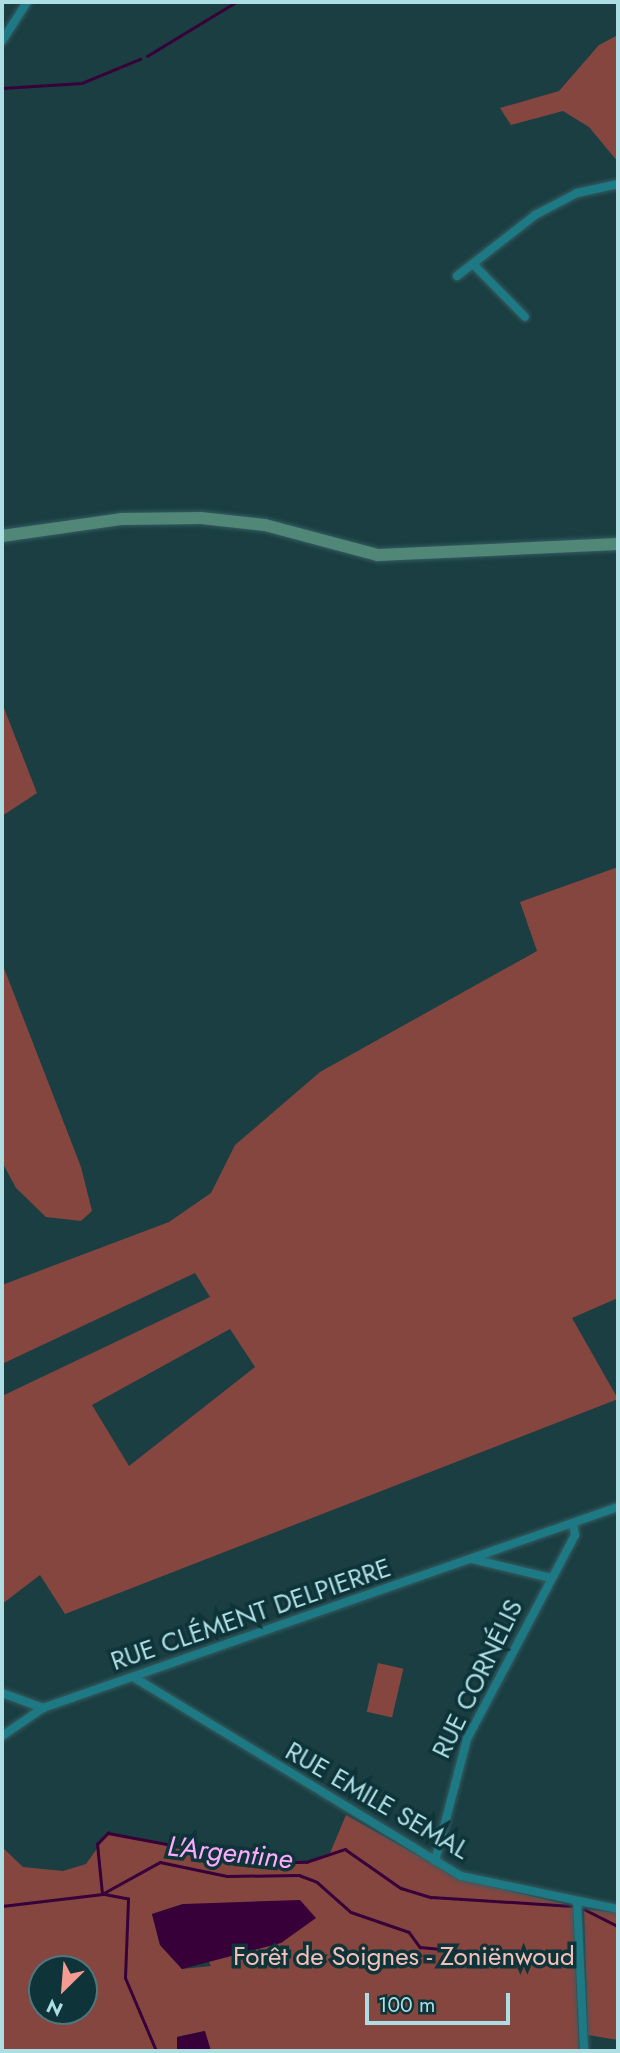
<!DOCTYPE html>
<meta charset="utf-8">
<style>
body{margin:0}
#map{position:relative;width:620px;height:2053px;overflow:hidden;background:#1a3e42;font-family:Jost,sans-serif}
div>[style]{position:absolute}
.green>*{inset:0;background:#864640;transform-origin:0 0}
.water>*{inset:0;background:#370039}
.stream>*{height:2.5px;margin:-1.25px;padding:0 1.25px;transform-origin:1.25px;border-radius:1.25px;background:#370039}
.roads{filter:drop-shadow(0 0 2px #345c61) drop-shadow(0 0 2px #345c61)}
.minor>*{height:8px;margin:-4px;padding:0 4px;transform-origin:4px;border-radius:4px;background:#1d7a85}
.secondary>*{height:12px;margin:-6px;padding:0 6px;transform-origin:6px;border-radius:6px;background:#508777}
span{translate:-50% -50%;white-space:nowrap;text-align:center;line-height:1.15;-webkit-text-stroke:7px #0e3338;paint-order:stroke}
.street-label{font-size:26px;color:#acdee4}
.park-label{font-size:26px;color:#f0c0b9}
.water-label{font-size:28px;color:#fdabfe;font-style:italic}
.frame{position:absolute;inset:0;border:4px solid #acdee4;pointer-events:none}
.north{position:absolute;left:28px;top:1955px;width:70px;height:70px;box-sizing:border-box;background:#0e3338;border:2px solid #4d777d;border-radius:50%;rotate:205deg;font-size:19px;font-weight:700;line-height:28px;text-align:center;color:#acdee4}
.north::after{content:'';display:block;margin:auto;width:24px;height:32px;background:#f59c92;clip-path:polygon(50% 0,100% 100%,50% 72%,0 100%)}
.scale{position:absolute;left:365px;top:1993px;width:145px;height:32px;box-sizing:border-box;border:4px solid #acdee4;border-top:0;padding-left:9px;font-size:21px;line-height:24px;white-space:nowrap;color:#acdee4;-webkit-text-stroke:5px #0e3338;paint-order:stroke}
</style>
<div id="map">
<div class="green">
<i style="clip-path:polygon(618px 35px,618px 162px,589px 127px,563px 111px,511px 125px,500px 108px,559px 91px,599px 45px)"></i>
<i style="clip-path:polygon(2px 703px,37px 793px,2px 816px)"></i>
<i style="clip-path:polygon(evenodd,618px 867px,618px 1298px,572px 1318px,618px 1399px,65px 1614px,40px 1575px,2px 1604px,2px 1396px,210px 1297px,195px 1273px,2px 1364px,2px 1285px,169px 1222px,211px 1193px,235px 1145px,320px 1072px,537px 951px,520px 902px,618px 867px,230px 1329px,255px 1367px,129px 1466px,92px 1405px,230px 1329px)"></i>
<i style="clip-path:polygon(2px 963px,81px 1167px,92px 1211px,81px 1221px,46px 1217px,16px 1188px,2px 1162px)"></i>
<i style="left:378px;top:1663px;width:26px;height:50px;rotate:13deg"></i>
<i style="clip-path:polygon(evenodd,346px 1815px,460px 1879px,573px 1906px,579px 2051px,211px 2051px,204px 2031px,177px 2037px,177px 2051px,2px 2051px,2px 1847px,23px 1867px,63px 1871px,86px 1864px,108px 1833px,268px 1863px,306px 1862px,330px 1853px,346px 1815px,183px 1904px,211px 1966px,182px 1969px,160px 1945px,152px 1914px,183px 1904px,346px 1815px,42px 1969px,84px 1969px,84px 2011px,42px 2011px,42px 1969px)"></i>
<i style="clip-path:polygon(584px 1909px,618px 1913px,618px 2040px,588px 2035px)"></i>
</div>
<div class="water">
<i style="clip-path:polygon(300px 1900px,316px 1918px,281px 1943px,182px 1969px,160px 1945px,152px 1914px,183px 1904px)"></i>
<i style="clip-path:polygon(205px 2031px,211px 2051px,177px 2051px,177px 2037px)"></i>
</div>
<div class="stream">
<i style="left:147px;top:56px;width:104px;rotate:-31.2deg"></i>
<i style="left:2px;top:88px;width:80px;rotate:-3.6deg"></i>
<i style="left:82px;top:83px;width:63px;rotate:-22.5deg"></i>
<i style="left:2px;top:1906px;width:101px;rotate:-6.8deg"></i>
<i style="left:102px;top:1894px;width:66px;rotate:-28.9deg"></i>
<i style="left:160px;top:1862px;width:68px;rotate:11.8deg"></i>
<i style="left:227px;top:1876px;width:72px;rotate:-0.8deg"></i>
<i style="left:299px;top:1875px;width:19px;rotate:21deg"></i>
<i style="left:317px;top:1882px;width:45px;rotate:41.4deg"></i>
<i style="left:351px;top:1912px;width:61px;rotate:19deg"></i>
<i style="left:409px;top:1932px;width:19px;rotate:54deg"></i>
<i style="left:420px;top:1947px;width:133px;rotate:5.6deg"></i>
<i style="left:584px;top:1909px;width:38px;rotate:27deg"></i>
<i style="left:156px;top:2051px;width:79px;rotate:-113deg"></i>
<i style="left:125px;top:1978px;width:79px;rotate:-87.8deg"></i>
<i style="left:128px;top:1899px;width:26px;rotate:-169deg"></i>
<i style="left:102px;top:1894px;width:50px;rotate:-95.7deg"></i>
<i style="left:97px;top:1844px;width:16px;rotate:-45deg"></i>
<i style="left:108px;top:1833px;width:163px;rotate:10.6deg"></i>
<i style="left:268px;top:1863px;width:38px;rotate:-2deg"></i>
<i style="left:306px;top:1862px;width:41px;rotate:-18.4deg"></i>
<i style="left:345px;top:1849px;width:68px;rotate:34.9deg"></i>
<i style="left:401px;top:1888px;width:31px;rotate:17deg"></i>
<i style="left:431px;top:1897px;width:142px;rotate:3.6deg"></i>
</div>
<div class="roads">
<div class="minor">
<i style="left:2px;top:41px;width:46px;rotate:-57.3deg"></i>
<i style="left:473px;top:264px;width:74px;rotate:45.5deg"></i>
<i style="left:457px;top:276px;width:99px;rotate:-38deg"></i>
<i style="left:535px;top:215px;width:47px;rotate:-27.6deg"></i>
<i style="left:577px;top:193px;width:42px;rotate:-12.4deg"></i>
<i style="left:472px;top:1559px;width:81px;rotate:13.5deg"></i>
<i style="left:135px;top:1678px;width:381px;rotate:31.3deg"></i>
<i style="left:461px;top:1876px;width:160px;rotate:11.9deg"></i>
<i style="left:2px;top:1693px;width:44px;rotate:20.1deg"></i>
<i style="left:43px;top:1708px;width:609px;rotate:-19.27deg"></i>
<i style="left:2px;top:1736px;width:50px;rotate:-34.3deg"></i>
<i style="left:435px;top:1861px;width:126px;rotate:-75.3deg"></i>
<i style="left:467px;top:1739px;width:231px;rotate:-62.1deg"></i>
<i style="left:575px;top:1535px;width:12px;rotate:-99deg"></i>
<i style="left:577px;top:1901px;width:150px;rotate:87.3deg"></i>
</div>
<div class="secondary">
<i style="left:2px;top:536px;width:120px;rotate:-8.1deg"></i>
<i style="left:121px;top:519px;width:80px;rotate:-0.7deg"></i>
<i style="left:201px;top:518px;width:64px;rotate:6.2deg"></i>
<i style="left:265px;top:525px;width:117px;rotate:14.9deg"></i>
<i style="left:378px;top:555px;width:240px;rotate:-2.6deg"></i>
</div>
</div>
<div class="street-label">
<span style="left:251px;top:1615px;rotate:-19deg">RUE CLÉMENT DELPIERRE</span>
<span style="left:478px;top:1679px;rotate:-64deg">RUE CORNÉLIS</span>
<span style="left:377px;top:1801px;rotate:30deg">RUE EMILE SEMAL</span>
</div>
<div class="park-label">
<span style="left:404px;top:1957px">Forêt de Soignes - Zoniënwoud</span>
</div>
<div class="water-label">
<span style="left:230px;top:1853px;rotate:6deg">L'Argentine</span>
</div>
<div class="frame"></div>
<div class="north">N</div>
<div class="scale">100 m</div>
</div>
